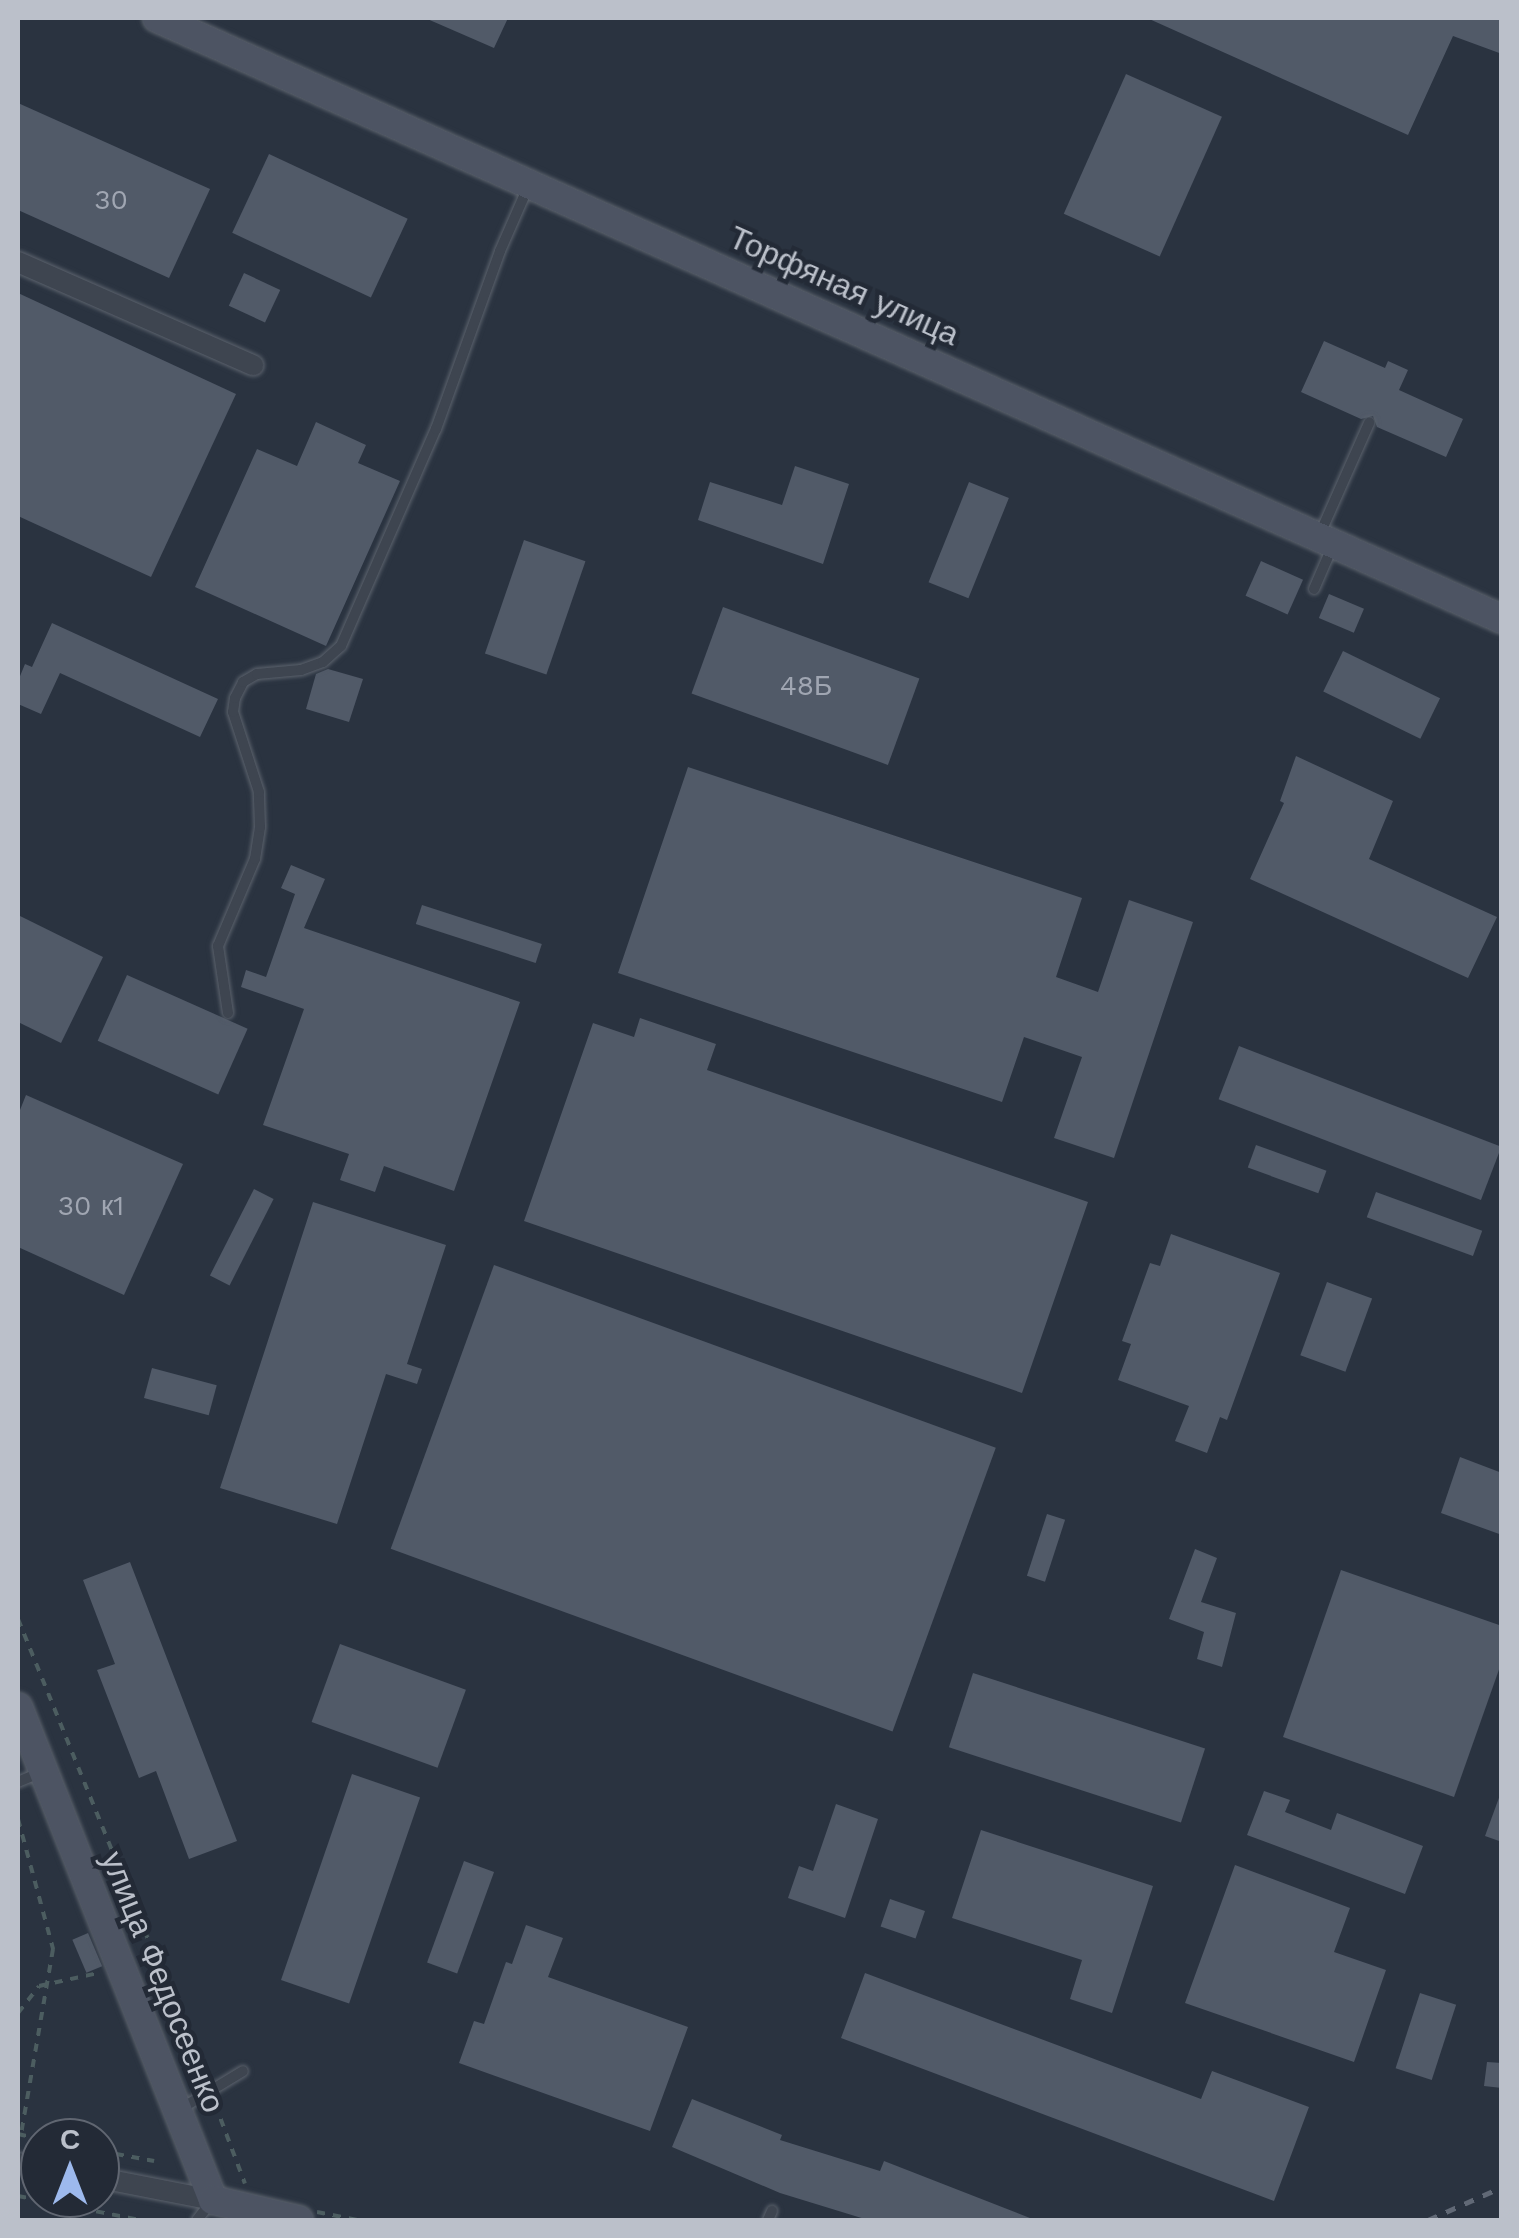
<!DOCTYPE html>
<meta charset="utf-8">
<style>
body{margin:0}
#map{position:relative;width:1519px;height:2238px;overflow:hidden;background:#2a3340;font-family:"Work Sans",sans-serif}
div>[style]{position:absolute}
.building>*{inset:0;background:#515a68;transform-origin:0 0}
.path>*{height:4px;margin-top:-2px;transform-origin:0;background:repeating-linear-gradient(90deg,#4c5d60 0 8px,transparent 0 16px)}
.roads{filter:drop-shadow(0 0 2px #5c636d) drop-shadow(0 0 2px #5c636d)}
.lane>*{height:10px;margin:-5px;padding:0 5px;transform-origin:5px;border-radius:5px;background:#3e4550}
.street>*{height:20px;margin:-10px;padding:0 10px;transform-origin:10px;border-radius:10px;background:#3e4550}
.secondary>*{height:28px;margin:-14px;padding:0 14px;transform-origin:14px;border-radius:14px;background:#4d5463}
.rail>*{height:5px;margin-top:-2.5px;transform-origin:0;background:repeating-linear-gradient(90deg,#616976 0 10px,transparent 0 20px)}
span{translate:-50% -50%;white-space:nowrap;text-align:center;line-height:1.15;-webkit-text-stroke:9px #232a36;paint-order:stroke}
.number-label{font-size:28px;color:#a0a6b2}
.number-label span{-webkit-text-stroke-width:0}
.street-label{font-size:32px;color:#bbc0ca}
.frame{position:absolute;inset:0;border:20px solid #bbc0ca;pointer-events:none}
.north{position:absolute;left:20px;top:2118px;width:100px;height:100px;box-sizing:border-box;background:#232a36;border:2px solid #606671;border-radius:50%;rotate:0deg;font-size:28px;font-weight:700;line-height:40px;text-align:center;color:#bbc0ca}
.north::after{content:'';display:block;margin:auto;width:35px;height:45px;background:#9db9ed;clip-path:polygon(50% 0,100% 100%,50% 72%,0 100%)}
</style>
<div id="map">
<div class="building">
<i style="clip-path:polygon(425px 18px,508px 18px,494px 48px)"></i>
<i style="clip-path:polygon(1147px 18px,1502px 18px,1502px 54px,1453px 36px,1408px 135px)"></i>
<i style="left:1126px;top:74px;width:105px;height:153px;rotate:24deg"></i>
<i style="clip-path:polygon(18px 103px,210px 189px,169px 278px,18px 210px)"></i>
<i style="left:269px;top:154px;width:153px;height:87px;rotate:25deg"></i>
<i style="left:244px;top:273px;width:40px;height:36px;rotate:25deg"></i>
<i style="clip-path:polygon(18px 293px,236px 394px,151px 577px,18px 516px)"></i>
<i style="clip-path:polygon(1324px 341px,1385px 368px,1388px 361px,1408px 370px,1399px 390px,1463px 419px,1446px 457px,1377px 427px,1373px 416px,1361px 419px,1301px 392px)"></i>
<i style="clip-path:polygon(316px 422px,366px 445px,358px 463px,400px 481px,326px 646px,195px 587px,257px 449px,297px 466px)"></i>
<i style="clip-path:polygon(795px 466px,849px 484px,823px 564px,698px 520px,710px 482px,782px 505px)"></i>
<i style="left:969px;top:482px;width:43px;height:108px;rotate:22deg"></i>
<i style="left:524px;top:540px;width:65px;height:120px;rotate:19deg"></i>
<i style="left:1261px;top:561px;width:46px;height:38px;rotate:24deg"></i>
<i style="left:1329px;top:594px;width:38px;height:26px;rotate:23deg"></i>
<i style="left:723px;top:607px;width:209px;height:92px;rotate:20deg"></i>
<i style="clip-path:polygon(52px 623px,218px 699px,200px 737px,60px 673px,41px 714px,18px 704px,18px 681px,25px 664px,32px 667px)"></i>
<i style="left:1343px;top:651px;width:108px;height:45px;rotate:26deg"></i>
<i style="clip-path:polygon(328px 669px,363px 679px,349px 722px,306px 709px,316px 674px)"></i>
<i style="clip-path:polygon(1296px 756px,1393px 801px,1369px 859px,1497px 917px,1468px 978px,1250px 879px,1284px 803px,1280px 801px)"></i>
<i style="clip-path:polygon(688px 767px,1082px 898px,1056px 977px,1098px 992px,1129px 900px,1193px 922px,1114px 1158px,1054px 1138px,1082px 1057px,1024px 1037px,1002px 1102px,618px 973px)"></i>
<i style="clip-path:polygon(291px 865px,325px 879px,304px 928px,520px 1002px,454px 1191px,384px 1166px,375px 1192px,340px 1180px,349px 1154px,263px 1125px,304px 1009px,241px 987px,246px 970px,266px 977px,295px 894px,281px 888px)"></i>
<i style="left:422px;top:905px;width:126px;height:20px;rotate:18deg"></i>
<i style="clip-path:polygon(18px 915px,103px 957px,61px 1043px,18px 1022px)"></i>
<i style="left:127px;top:975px;width:132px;height:72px;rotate:24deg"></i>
<i style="clip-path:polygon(640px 1018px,716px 1044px,707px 1070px,1088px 1202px,1022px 1393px,524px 1221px,593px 1023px,634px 1037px)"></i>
<i style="left:1239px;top:1046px;width:281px;height:57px;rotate:21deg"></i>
<i style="clip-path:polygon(26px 1095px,183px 1164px,124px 1295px,18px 1247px,18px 1115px)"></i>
<i style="left:1256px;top:1145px;width:75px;height:24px;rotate:20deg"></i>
<i style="left:254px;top:1189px;width:22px;height:97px;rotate:27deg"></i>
<i style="left:1376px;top:1192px;width:113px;height:27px;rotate:20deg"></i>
<i style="clip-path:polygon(313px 1202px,446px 1245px,407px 1364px,422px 1369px,417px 1384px,386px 1374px,337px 1524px,220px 1488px)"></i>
<i style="clip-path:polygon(1171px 1234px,1280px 1273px,1227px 1420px,1220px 1417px,1207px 1453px,1175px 1441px,1189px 1406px,1118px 1380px,1131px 1344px,1122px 1341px,1150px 1263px,1160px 1266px)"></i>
<i style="left:494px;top:1265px;width:534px;height:302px;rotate:20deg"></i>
<i style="left:1327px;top:1282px;width:48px;height:78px;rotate:20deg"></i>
<i style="left:152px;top:1368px;width:67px;height:31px;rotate:15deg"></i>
<i style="clip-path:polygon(1460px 1457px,1502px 1473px,1502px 1535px,1441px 1513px)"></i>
<i style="left:1047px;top:1514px;width:19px;height:65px;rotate:18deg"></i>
<i style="clip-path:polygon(1195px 1549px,1217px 1558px,1201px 1602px,1236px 1613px,1222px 1667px,1197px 1659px,1204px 1632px,1169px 1619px)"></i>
<i style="clip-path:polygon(130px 1562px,237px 1841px,189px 1859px,156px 1771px,139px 1778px,97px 1670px,115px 1664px,83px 1580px)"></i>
<i style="clip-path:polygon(1341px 1570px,1502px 1626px,1502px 1661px,1454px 1797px,1283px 1737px)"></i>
<i style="left:340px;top:1644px;width:134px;height:83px;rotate:20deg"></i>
<i style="left:973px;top:1673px;width:244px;height:78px;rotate:18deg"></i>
<i style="left:352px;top:1774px;width:72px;height:218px;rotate:19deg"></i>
<i style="clip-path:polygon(1264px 1791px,1290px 1800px,1285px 1812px,1331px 1830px,1337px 1813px,1423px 1846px,1405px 1894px,1247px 1835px)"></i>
<i style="clip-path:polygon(1500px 1795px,1502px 1795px,1502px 1842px,1485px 1836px)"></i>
<i style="clip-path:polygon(836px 1804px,878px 1819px,845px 1918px,788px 1898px,799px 1866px,813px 1871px)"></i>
<i style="clip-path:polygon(981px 1830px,1153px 1886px,1112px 2013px,1070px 1999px,1082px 1960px,952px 1918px)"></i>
<i style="left:464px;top:1861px;width:32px;height:108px;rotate:20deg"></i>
<i style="clip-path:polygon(1235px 1865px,1350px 1908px,1334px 1952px,1386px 1970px,1354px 2062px,1185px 2003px)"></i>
<i style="left:890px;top:1899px;width:37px;height:29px;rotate:19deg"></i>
<i style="clip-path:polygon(526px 1925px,563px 1938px,548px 1977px,688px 2027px,650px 2131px,459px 2063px,474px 2021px,484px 2024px,506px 1962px,512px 1964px)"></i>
<i style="left:88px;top:1933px;width:36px;height:17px;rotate:67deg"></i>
<i style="clip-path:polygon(865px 1973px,1201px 2099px,1212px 2071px,1309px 2107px,1274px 2201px,841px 2038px)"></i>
<i style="left:1420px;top:1993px;width:38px;height:79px;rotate:18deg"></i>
<i style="clip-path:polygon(1487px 2062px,1502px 2063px,1502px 2088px,1484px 2086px)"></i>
<i style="clip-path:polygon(692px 2099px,782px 2135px,780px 2140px,880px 2171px,884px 2161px,1035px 2220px,868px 2220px,780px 2193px,672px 2147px)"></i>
</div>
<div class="path">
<i style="left:18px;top:1619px;width:495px;rotate:67.9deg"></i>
<i style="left:18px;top:1819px;width:135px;rotate:74.9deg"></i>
<i style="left:53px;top:1949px;width:189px;rotate:99.8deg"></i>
<i style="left:18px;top:2013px;width:34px;rotate:-52deg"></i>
<i style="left:39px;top:1986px;width:60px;rotate:-12.4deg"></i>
<i style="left:215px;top:2104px;width:85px;rotate:69.4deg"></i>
<i style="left:18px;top:2134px;width:23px;rotate:13deg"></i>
<i style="left:100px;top:2151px;width:55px;rotate:10.5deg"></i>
<i style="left:18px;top:2196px;width:124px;rotate:11.1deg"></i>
<i style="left:317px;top:2212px;width:41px;rotate:11.3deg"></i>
</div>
<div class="roads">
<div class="lane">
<i style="left:1319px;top:536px;width:124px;rotate:-66.1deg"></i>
<i style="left:1314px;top:589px;width:48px;rotate:-66.6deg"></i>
<i style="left:228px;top:1013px;width:68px;rotate:-98.5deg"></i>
<i style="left:218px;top:946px;width:95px;rotate:-67deg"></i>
<i style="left:255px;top:859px;width:32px;rotate:-81deg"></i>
<i style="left:260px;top:827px;width:35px;rotate:-92deg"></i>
<i style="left:259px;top:792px;width:84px;rotate:-108deg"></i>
<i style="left:233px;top:712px;width:14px;rotate:-82deg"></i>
<i style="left:235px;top:698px;width:18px;rotate:-63deg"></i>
<i style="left:243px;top:682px;width:16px;rotate:-30deg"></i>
<i style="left:257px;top:674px;width:44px;rotate:-5.2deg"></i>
<i style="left:301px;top:670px;width:23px;rotate:-20deg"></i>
<i style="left:323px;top:662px;width:24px;rotate:-42deg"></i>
<i style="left:341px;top:646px;width:237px;rotate:-66.4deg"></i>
<i style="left:436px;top:429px;width:189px;rotate:-70.2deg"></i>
<i style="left:500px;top:251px;width:72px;rotate:-66.3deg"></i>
<i style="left:18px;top:1782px;width:26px;rotate:-23deg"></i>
<i style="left:182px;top:2108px;width:71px;rotate:-31.2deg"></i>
<i style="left:197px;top:2220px;width:24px;rotate:-52deg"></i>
<i style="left:768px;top:2220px;width:10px;rotate:-66deg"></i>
</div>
<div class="street">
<i style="left:18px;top:262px;width:257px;rotate:23.7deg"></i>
<i style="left:18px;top:2163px;width:22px;rotate:10deg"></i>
<i style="left:100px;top:2178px;width:115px;rotate:11deg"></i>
</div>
<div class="secondary">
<i style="left:157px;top:18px;width:1473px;rotate:24.08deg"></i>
<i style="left:18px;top:1707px;width:530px;rotate:68.42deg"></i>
<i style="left:213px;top:2200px;width:88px;rotate:13.1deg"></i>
</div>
</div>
<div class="rail">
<i style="left:1428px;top:2220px;width:81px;rotate:-24deg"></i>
</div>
<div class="number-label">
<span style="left:111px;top:200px">30</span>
<span style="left:806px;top:686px">48Б</span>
<span style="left:91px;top:1206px">30 к1</span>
</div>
<div class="street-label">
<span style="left:844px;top:286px;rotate:24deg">Торфяная улица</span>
<span style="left:163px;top:1982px;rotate:68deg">улица Федосеенко</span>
</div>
<div class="frame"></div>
<div class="north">С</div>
</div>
